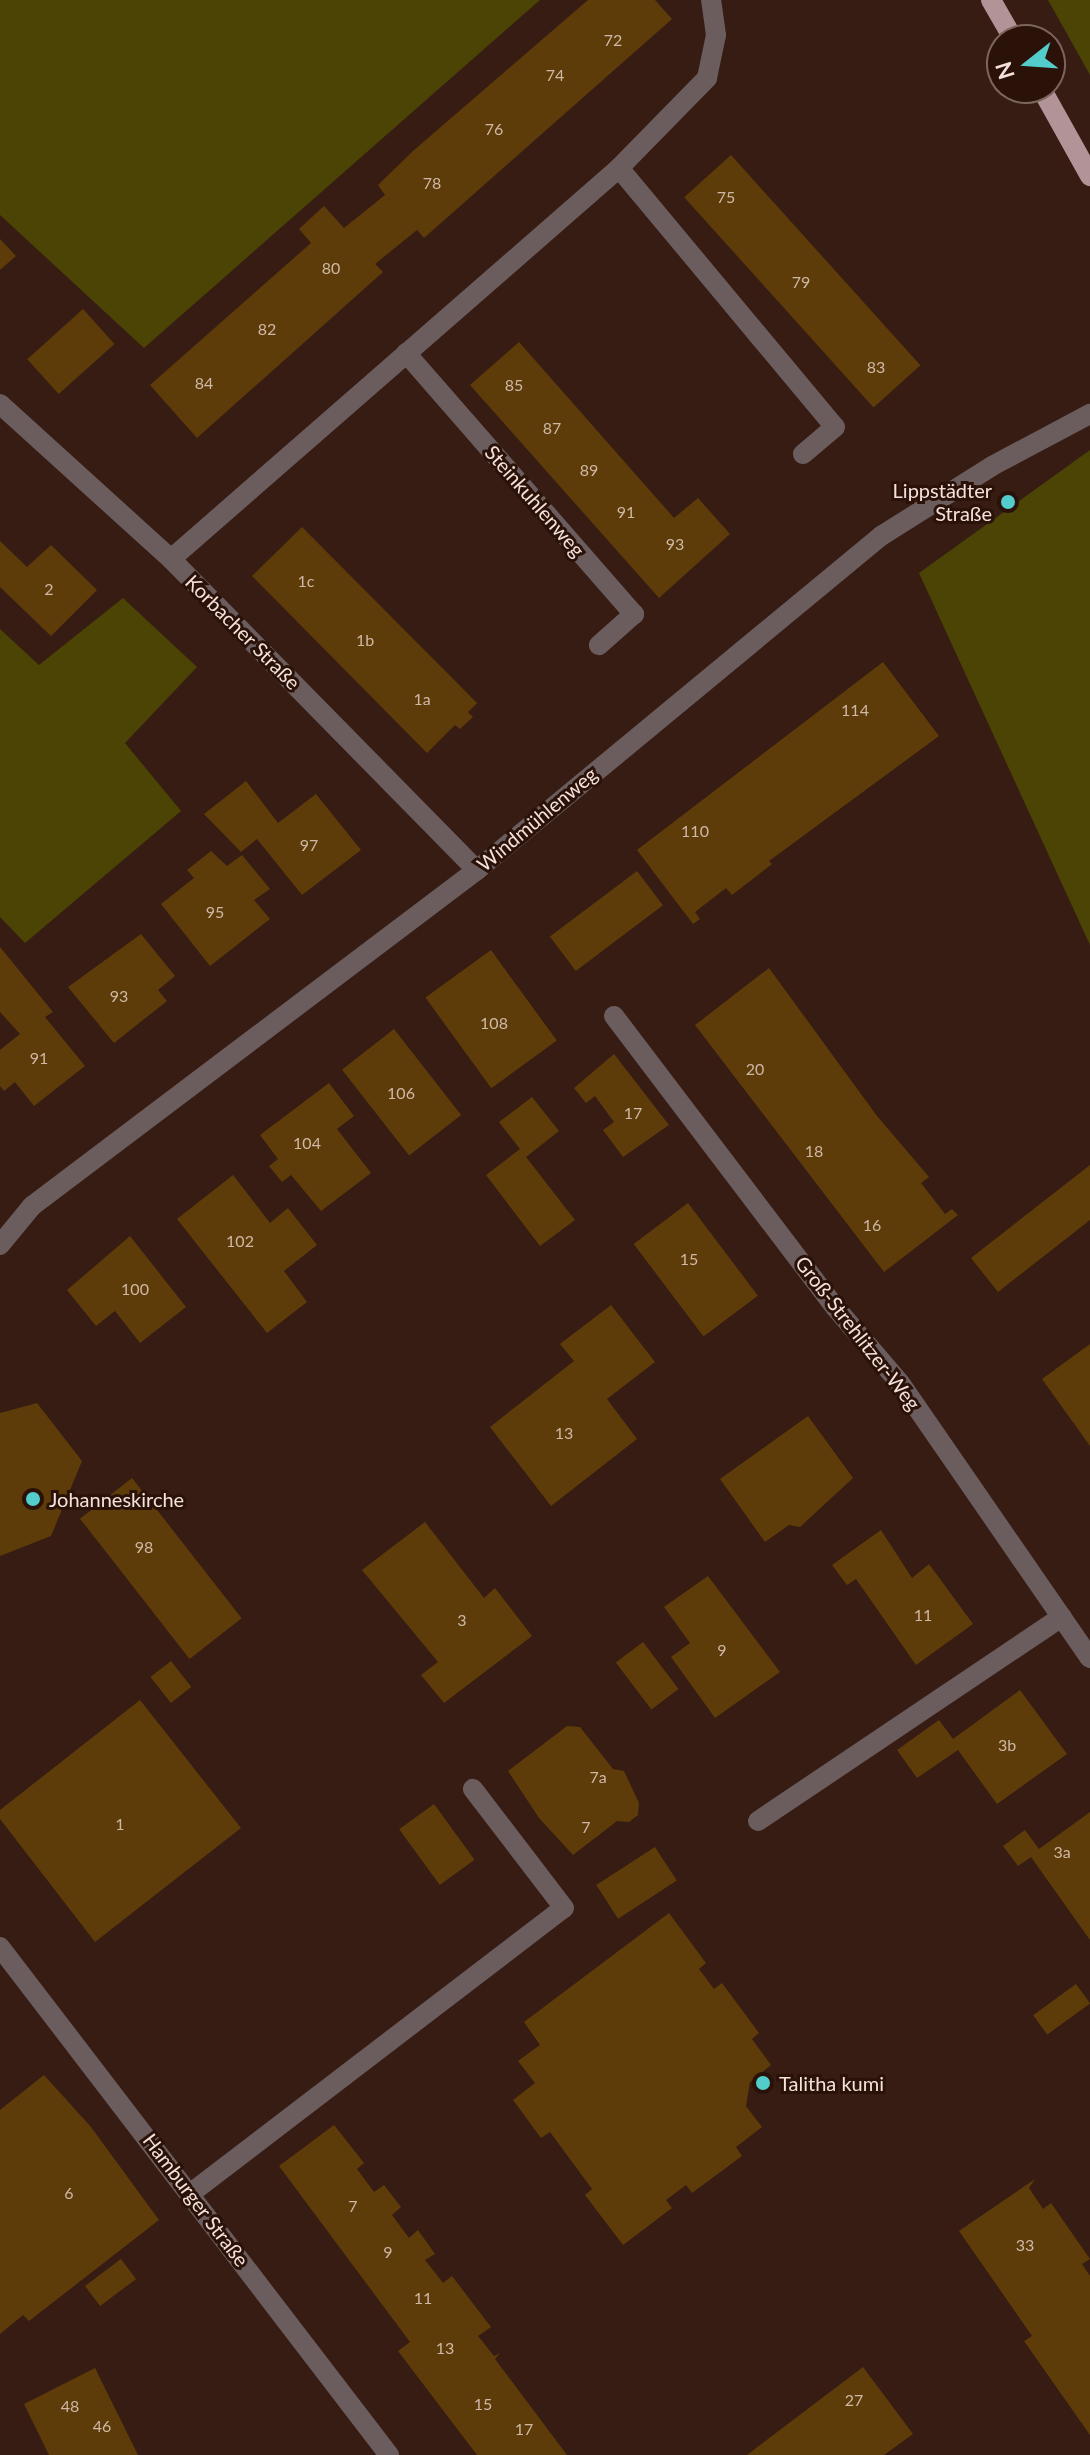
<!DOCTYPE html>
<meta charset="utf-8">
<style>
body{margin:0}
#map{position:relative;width:1090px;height:2455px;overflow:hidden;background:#361c13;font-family:Lato,sans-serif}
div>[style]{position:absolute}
.green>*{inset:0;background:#4c4405}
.building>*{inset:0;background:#5e3c09;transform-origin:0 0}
.minor>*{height:20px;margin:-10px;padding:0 10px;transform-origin:10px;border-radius:10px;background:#6b5c5d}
.major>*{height:20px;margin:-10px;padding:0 10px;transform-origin:10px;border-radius:10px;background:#b29397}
.dots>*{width:22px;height:22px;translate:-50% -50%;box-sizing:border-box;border:4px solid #2b1209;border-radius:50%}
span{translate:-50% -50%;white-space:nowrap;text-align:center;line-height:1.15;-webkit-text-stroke:6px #2b1209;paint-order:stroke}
.number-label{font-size:16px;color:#ceb8a6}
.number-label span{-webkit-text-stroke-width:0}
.poi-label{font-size:20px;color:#f4e1db}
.right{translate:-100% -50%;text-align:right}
.left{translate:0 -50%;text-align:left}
.street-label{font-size:20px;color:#f4e1db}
.north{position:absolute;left:986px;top:24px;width:80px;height:80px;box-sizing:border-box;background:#2b1209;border:2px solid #7b655d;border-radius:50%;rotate:253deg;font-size:22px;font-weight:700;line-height:32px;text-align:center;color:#f4e1db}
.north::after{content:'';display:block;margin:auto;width:28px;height:36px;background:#53cdcb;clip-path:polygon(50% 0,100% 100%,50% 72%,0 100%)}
</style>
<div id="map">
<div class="green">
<i style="clip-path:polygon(0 0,540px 0,144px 348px,0 215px)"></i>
<i style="clip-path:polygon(1048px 0,1090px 0,1090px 75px)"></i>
<i style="clip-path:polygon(1090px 450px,1090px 945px,919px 573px)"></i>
<i style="clip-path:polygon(123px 598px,197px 667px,125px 743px,181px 811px,25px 943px,0 917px,0 629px,39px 665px)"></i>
</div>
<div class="building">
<i style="clip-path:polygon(588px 0,655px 0,672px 19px,424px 238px,417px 230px,375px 264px,383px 272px,197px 438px,150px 385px,311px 243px,299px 229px,324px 206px,344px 228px,385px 195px,378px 185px,413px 151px)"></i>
<i style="left:731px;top:155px;width:283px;height:63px;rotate:48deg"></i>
<i style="clip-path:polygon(0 239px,16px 256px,0 270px)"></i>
<i style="left:83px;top:309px;width:47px;height:75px;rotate:48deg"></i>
<i style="clip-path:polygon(519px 342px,674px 518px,698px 498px,730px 534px,659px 598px,470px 385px)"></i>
<i style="clip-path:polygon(302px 527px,477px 703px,468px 712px,473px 717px,460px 729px,455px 725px,427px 753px,252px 576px)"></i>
<i style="clip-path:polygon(0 541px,27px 567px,51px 545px,97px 590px,51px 636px,0 587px)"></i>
<i style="clip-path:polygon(883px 662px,939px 736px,769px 861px,772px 864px,732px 895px,726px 888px,695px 912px,700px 919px,693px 924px,637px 850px)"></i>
<i style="clip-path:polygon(246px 781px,278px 823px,316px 794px,361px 850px,302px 895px,257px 839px,241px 852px,204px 814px)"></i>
<i style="clip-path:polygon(211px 851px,227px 866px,242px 855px,270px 889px,254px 900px,270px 919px,210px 966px,161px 904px,194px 878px,187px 870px)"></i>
<i style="left:637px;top:871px;width:43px;height:109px;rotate:53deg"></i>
<i style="clip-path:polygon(141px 934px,175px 976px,158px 990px,167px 1001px,114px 1043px,68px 987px)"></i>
<i style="clip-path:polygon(0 947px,53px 1012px,45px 1017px,85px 1066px,34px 1106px,15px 1082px,4px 1091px,0 1086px,0 1050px,20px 1034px,0 1012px)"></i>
<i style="left:491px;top:950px;width:112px;height:81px;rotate:54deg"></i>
<i style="clip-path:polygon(769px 968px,877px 1116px,929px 1177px,921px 1183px,945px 1214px,952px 1209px,958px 1215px,884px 1272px,695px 1025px)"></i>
<i style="left:394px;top:1029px;width:109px;height:66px;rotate:52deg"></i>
<i style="clip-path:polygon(614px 1054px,669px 1125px,623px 1157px,603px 1130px,614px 1122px,595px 1096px,586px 1103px,574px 1088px)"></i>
<i style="clip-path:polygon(329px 1083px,354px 1116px,337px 1129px,371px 1173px,321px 1211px,291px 1175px,282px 1182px,269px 1166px,278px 1159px,260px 1135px)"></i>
<i style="clip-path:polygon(532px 1097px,559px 1131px,526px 1157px,575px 1220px,540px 1246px,486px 1175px,520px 1149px,499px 1122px)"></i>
<i style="clip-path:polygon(1090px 1165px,1090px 1220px,998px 1292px,971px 1258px)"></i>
<i style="clip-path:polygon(233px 1175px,270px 1223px,288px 1208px,317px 1245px,284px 1271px,307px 1302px,267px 1333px,177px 1219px)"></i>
<i style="left:688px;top:1203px;width:116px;height:68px;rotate:53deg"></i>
<i style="clip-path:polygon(130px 1236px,186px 1307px,140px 1343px,115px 1311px,96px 1326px,67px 1290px)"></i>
<i style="clip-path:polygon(611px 1305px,655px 1362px,607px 1399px,637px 1439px,551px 1506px,490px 1427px,574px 1361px,560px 1344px)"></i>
<i style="clip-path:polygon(1090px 1344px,1090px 1446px,1042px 1379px)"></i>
<i style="clip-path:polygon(37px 1403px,82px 1461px,51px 1536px,0 1556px,0 1413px)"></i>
<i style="clip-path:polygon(808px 1416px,853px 1478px,800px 1527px,789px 1525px,765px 1542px,720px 1479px)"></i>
<i style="left:132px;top:1478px;width:178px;height:66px;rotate:52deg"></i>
<i style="clip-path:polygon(425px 1522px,484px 1598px,495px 1588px,532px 1636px,444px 1703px,421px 1675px,438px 1662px,362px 1570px)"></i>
<i style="clip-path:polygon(881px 1530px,912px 1578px,929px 1564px,973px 1624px,916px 1665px,856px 1579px,847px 1585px,832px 1565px)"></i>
<i style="clip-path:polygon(708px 1576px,780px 1672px,715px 1718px,671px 1657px,690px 1643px,664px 1607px)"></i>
<i style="left:643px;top:1642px;width:59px;height:34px;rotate:53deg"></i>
<i style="left:171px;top:1661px;width:33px;height:26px;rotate:52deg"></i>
<i style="clip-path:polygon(1020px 1690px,1067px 1754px,997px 1804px,958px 1750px,917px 1778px,897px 1750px,939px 1720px,953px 1739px)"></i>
<i style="clip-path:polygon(140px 1700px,241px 1828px,95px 1942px,0 1819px,0 1810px)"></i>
<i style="clip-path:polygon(567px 1726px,580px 1727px,613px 1769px,624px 1771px,639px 1803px,638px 1815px,629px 1822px,617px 1821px,573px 1855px,539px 1818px,508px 1771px)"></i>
<i style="left:434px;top:1804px;width:69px;height:43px;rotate:54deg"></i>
<i style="clip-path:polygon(1090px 1812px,1090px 1940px,1031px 1857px,1018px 1866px,1003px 1846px,1025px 1830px,1039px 1849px)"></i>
<i style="left:655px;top:1847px;width:40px;height:70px;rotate:57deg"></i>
<i style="clip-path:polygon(669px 1913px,706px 1963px,699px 1969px,714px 1989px,722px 1983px,759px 2033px,752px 2039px,771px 2065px,750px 2082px,746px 2106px,762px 2127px,736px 2147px,742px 2156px,692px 2193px,686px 2185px,666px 2200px,672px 2208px,623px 2245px,585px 2195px,592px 2189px,550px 2132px,541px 2138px,513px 2100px,535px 2083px,518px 2061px,540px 2045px,524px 2022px)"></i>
<i style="left:1076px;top:1984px;width:24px;height:53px;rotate:54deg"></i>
<i style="clip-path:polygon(44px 2075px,91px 2127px,159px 2220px,29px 2321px,23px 2315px,0 2334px,0 2110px)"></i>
<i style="clip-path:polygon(334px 2125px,364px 2163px,357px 2169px,374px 2192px,384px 2185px,401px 2207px,392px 2215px,409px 2238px,418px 2230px,435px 2254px,425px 2260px,443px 2283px,452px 2276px,491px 2327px,478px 2336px,494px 2356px,500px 2353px,495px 2359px,567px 2455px,477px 2455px,398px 2351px,410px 2342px,279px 2166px)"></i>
<i style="clip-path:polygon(1035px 2179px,1029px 2188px,1043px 2209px,1051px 2203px,1090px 2259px,1082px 2264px,1090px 2276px,1090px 2435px,1024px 2341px,1032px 2336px,959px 2231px)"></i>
<i style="left:121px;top:2259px;width:25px;height:45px;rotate:53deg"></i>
<i style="clip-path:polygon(863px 2367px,913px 2434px,884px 2455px,747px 2455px)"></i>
<i style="clip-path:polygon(95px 2368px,138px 2455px,49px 2455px,24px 2404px)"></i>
</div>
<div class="minor">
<i style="left:619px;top:168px;width:337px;rotate:50.2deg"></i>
<i style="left:835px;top:427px;width:42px;rotate:139.8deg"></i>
<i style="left:406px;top:353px;width:347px;rotate:48.9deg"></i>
<i style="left:634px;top:614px;width:47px;rotate:138.5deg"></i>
<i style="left:0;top:404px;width:231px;rotate:42.2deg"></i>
<i style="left:171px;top:559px;width:436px;rotate:45.5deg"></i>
<i style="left:171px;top:559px;width:595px;rotate:-41.11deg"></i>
<i style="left:619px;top:168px;width:126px;rotate:-45.6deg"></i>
<i style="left:707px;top:78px;width:44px;rotate:-78.2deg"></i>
<i style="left:716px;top:35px;width:35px;rotate:-98deg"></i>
<i style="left:614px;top:1016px;width:365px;rotate:52.8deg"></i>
<i style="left:835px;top:1307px;width:100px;rotate:49.5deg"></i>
<i style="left:900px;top:1383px;width:334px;rotate:55.4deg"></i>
<i style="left:0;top:1245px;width:50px;rotate:-50.6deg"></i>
<i style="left:32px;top:1206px;width:558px;rotate:-37.05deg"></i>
<i style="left:477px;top:870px;width:524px;rotate:-39.58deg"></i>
<i style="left:881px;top:536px;width:131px;rotate:-32.2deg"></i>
<i style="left:992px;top:466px;width:111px;rotate:-28deg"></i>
<i style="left:758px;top:1821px;width:366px;rotate:-33.9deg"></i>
<i style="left:0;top:1947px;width:640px;rotate:52.56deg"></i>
<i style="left:191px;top:2193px;width:469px;rotate:-37.4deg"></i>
<i style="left:564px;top:1908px;width:150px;rotate:-127.4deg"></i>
</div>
<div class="major">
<i style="left:991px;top:0;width:46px;rotate:60.1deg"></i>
<i style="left:1041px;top:88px;width:101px;rotate:60.9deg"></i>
</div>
<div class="dots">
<i style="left:1008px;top:502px;background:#53cdcb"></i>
<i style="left:33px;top:1499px;background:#53cdcb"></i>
<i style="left:763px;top:2083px;background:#53cdcb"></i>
</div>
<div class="number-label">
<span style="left:613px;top:40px">72</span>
<span style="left:555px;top:75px">74</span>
<span style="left:494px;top:129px">76</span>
<span style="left:432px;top:183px">78</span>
<span style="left:726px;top:197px">75</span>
<span style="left:331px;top:268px">80</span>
<span style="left:801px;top:282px">79</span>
<span style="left:267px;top:329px">82</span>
<span style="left:876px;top:367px">83</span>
<span style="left:204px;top:383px">84</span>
<span style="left:514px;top:385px">85</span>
<span style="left:552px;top:428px">87</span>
<span style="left:589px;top:470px">89</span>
<span style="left:626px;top:512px">91</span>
<span style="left:675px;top:544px">93</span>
<span style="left:306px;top:581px">1c</span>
<span style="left:49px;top:589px">2</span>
<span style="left:365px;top:640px">1b</span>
<span style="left:422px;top:699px">1a</span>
<span style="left:855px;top:710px">114</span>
<span style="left:695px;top:831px">110</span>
<span style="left:309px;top:845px">97</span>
<span style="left:215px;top:912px">95</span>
<span style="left:119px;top:996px">93</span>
<span style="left:494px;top:1023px">108</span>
<span style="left:39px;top:1058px">91</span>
<span style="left:755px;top:1069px">20</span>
<span style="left:401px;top:1093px">106</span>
<span style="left:633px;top:1113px">17</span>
<span style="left:307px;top:1143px">104</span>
<span style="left:814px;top:1151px">18</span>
<span style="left:872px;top:1225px">16</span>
<span style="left:240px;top:1241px">102</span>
<span style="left:689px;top:1259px">15</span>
<span style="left:135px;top:1289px">100</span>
<span style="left:564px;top:1433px">13</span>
<span style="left:144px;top:1547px">98</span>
<span style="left:923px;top:1615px">11</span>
<span style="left:462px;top:1620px">3</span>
<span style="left:722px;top:1650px">9</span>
<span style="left:1007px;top:1745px">3b</span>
<span style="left:598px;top:1777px">7a</span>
<span style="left:120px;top:1824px">1</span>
<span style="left:586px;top:1827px">7</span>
<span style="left:1062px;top:1852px">3a</span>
<span style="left:69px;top:2193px">6</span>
<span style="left:353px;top:2206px">7</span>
<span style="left:1025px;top:2245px">33</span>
<span style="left:388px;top:2252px">9</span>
<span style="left:423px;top:2298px">11</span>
<span style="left:445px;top:2348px">13</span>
<span style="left:854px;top:2400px">27</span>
<span style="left:483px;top:2404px">15</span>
<span style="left:70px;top:2406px">48</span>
<span style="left:102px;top:2426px">46</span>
<span style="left:524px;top:2429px">17</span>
</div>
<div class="poi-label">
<span class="right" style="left:992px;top:502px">Lippstädter<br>Straße</span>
<span class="left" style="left:49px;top:1499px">Johanneskirche</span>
<span class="left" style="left:779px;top:2083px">Talitha kumi</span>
</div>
<div class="street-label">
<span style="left:535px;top:501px;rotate:49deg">Steinkuhlenweg</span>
<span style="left:243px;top:632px;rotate:45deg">Korbacher Straße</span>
<span style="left:537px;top:819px;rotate:-40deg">Windmühlenweg</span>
<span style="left:858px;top:1333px;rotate:52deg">Groß-Strehlitzer-Weg</span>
<span style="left:196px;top:2200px;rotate:53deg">Hamburger Straße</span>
</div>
<div class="north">N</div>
</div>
